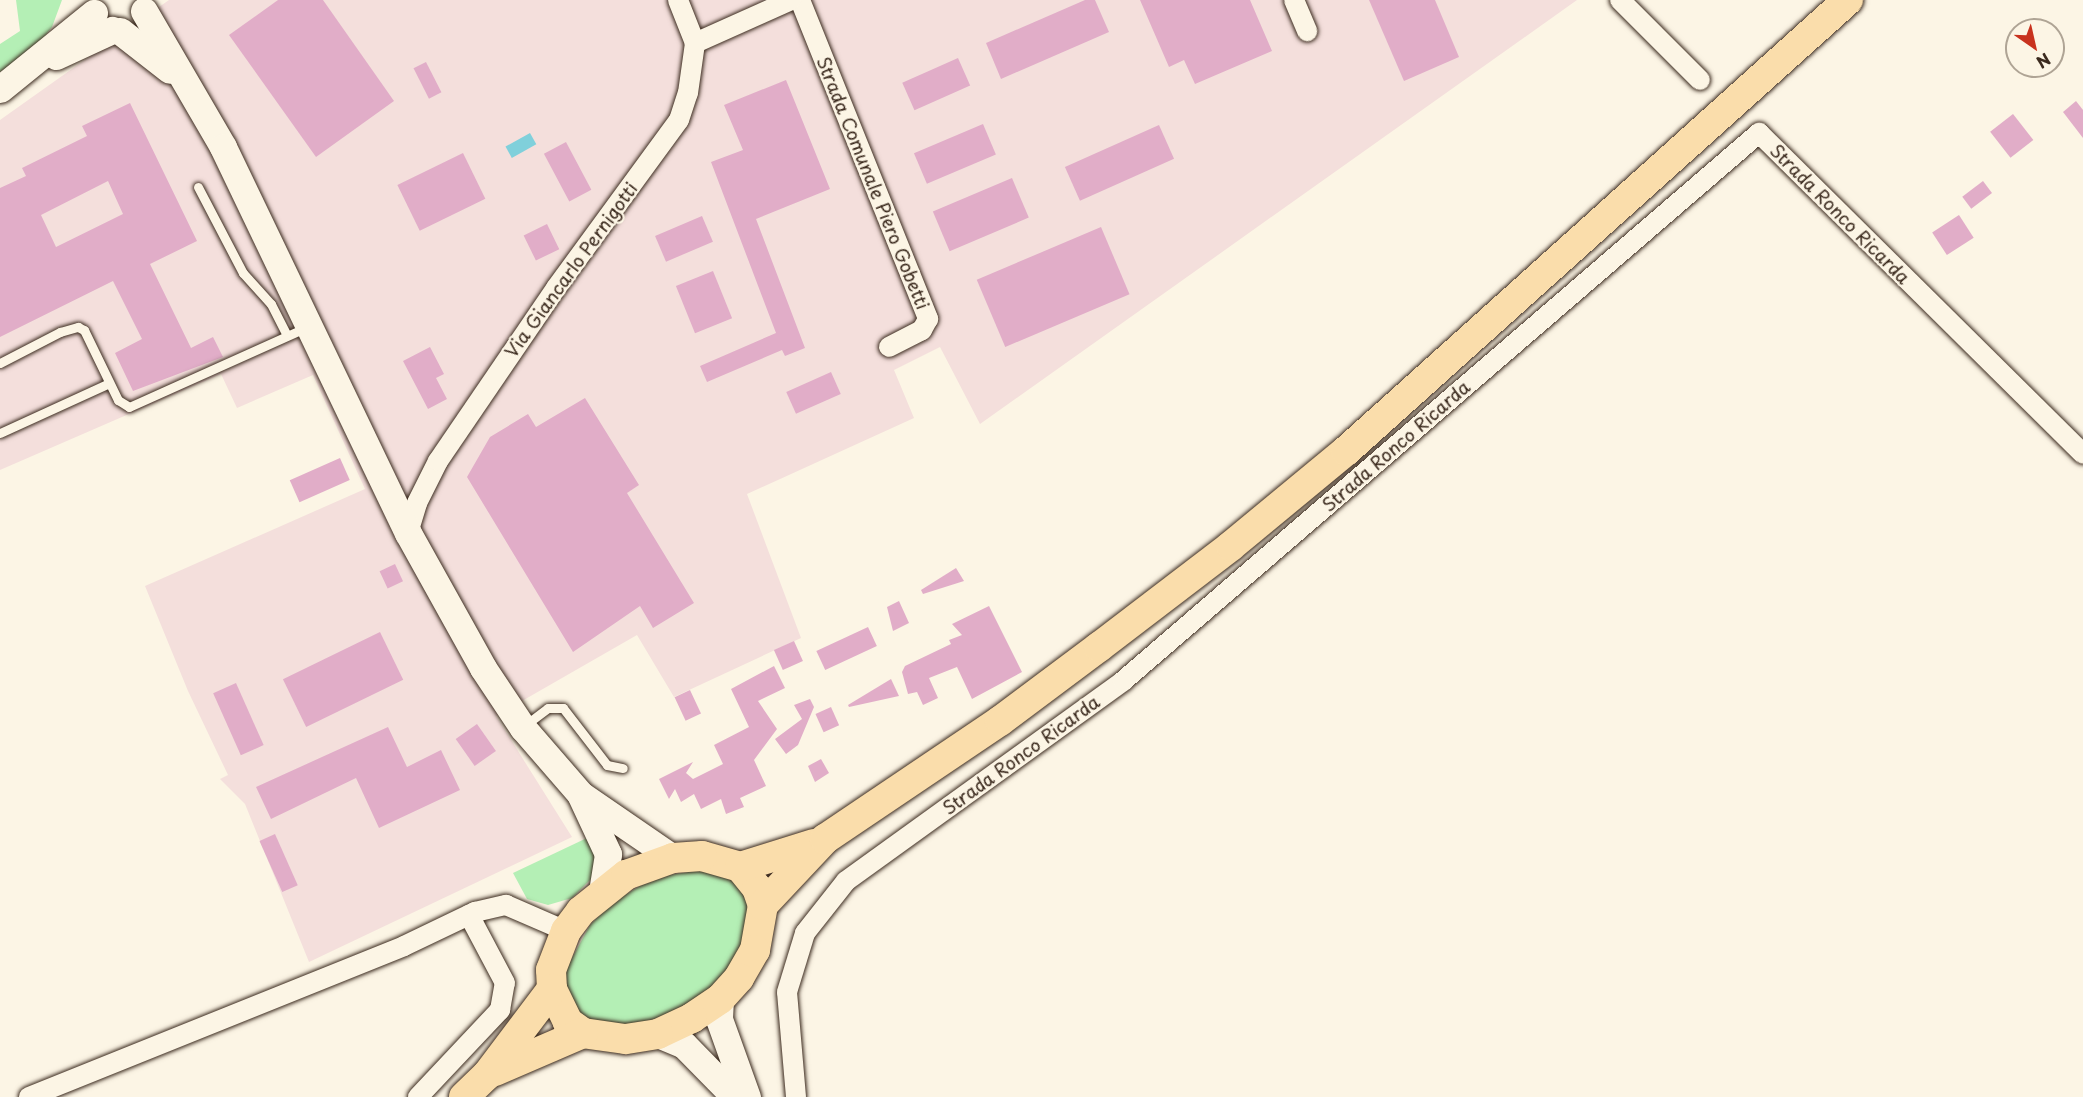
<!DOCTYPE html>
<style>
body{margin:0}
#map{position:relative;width:2083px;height:1097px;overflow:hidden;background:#fcf5e5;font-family:"Playpen Sans",sans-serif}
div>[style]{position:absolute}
.built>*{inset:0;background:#f4dfdc}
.green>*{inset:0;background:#b4efb5}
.water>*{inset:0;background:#80d0db;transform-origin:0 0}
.building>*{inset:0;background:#e1adc8;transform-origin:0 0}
.roads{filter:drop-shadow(0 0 2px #3b2a1e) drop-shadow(0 0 2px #3b2a1e)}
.service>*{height:9px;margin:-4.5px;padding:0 4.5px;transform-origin:4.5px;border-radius:4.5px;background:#fcf5e5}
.minor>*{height:20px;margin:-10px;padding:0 10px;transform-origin:10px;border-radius:10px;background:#fcf5e5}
.secondary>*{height:27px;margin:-13.5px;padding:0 13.5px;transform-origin:13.5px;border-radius:13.5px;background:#fcf5e5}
.primary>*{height:30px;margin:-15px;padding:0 15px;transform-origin:15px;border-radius:15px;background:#faddab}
span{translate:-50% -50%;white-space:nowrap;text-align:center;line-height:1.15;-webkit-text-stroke:4.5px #fcf5e5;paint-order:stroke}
.street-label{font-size:18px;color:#3b2a1e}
.north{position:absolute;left:2005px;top:18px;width:60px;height:60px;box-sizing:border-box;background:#fcf5e5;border:2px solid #afa495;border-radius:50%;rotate:146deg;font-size:16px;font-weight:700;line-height:24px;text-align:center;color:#3b2a1e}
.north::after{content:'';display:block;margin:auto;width:21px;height:27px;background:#c8321e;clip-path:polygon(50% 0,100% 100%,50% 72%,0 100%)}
</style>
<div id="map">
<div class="built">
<i style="clip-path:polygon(169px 0,1577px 0,980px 424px,940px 347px,894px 370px,914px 418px,747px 494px,801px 638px,674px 697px,637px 635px,496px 716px,572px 837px,309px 962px,245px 804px,220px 779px,228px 775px,188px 691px,145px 586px,365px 489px,313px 375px,237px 408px,221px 374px,0 470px,0 120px)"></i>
</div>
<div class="green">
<i style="clip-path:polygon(16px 0,62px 0,52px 27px,35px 48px,0 72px,0 44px,20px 31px)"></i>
<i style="clip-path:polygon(589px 837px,598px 861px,593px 877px,572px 898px,548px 905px,527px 899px,513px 873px)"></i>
<i style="clip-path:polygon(706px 869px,733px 879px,748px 901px,750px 927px,727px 970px,700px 998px,673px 1013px,640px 1024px,611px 1028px,582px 1017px,569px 1001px,565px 971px,590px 925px,612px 903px,640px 886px,670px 875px)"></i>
</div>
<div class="water">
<i style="left:530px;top:133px;width:13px;height:28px;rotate:61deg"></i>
</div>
<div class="building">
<i style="clip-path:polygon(278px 0,323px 0,394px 101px,316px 157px,229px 35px)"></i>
<i style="clip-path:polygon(1085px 0,1095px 0,1109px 32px,1001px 79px,986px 43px)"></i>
<i style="clip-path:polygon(1140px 0,1250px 0,1272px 51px,1195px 84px,1184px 60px,1169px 67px)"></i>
<i style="clip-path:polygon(1369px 0,1435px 0,1459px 57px,1404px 81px)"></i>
<i style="left:958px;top:58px;width:30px;height:61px;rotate:66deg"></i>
<i style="left:426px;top:62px;width:34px;height:14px;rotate:63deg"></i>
<i style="clip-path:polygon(786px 80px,830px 189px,756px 219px,805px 348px,785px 356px,782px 350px,707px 382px,700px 366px,776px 333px,711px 162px,743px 150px,724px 105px)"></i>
<i style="clip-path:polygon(2076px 101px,2083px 110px,2083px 138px,2063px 112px)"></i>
<i style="clip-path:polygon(evenodd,130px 103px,197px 241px,150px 264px,191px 348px,213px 337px,223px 357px,133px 391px,115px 353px,142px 339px,113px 281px,0 337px,0 188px,26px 176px,22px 168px,87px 136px,82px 126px,130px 103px,108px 181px,123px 214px,56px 247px,41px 215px,108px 181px)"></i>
<i style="left:2013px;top:114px;width:33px;height:29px;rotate:52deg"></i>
<i style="left:983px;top:124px;width:33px;height:75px;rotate:67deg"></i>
<i style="left:1159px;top:125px;width:37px;height:103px;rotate:66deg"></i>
<i style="left:566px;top:142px;width:54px;height:25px;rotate:62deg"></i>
<i style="left:463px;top:153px;width:51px;height:73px;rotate:64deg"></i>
<i style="left:1012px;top:178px;width:43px;height:86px;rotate:67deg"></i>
<i style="left:1983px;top:181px;width:15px;height:26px;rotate:53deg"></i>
<i style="left:1959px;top:215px;width:27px;height:32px;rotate:57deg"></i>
<i style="left:702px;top:216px;width:28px;height:51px;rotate:67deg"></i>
<i style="left:547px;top:224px;width:28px;height:26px;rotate:64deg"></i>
<i style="left:1101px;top:227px;width:73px;height:135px;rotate:67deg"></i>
<i style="left:713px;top:271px;width:51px;height:40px;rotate:68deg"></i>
<i style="clip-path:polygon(430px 347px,444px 374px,436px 378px,447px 399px,428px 409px,403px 361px)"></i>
<i style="left:831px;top:372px;width:24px;height:49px;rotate:66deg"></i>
<i style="clip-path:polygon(585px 398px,639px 485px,627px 493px,694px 603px,653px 628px,640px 606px,573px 652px,467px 477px,490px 437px,528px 414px,536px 427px)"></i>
<i style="left:340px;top:458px;width:24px;height:55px;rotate:66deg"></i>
<i style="left:395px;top:564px;width:19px;height:17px;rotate:65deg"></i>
<i style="clip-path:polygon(956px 568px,964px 581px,923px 594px,921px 590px)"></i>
<i style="clip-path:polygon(899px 601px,909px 623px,893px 631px,887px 607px)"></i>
<i style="clip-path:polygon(989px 606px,1022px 672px,972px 699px,957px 667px,929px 678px,938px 698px,923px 705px,917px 692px,908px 694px,902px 672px,905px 666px,951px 644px,949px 640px,962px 635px,952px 624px)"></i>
<i style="left:868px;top:627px;width:21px;height:57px;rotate:65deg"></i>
<i style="left:380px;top:632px;width:53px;height:108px;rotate:64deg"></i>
<i style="left:794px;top:641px;width:22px;height:22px;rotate:66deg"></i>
<i style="clip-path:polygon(774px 666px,785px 688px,758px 701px,777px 729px,754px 760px,766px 786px,740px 798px,744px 807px,726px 814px,721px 799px,701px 809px,694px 794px,681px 802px,675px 789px,669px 799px,659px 779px,693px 762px,686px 773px,693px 779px,723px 764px,714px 745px,749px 727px,731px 689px)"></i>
<i style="clip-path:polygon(891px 679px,899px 696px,849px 707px,848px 705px)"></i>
<i style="left:236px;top:683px;width:68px;height:25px;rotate:66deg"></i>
<i style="left:690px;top:690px;width:26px;height:17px;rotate:65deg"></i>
<i style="clip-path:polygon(810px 699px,814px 707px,798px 745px,786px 754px,775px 739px,802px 719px,794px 705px)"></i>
<i style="left:831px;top:707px;width:20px;height:17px;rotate:66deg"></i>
<i style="left:477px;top:724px;width:33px;height:26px;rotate:55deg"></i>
<i style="clip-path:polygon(388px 727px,407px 767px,441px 750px,460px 790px,379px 828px,356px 778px,271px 819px,256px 787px)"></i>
<i style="clip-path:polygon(821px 759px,829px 773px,815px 782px,808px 766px)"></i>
<i style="left:275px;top:834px;width:56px;height:17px;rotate:66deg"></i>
</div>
<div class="roads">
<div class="service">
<i style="left:198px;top:187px;width:97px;rotate:62.4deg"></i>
<i style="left:243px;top:273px;width:42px;rotate:47.9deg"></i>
<i style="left:271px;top:304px;width:35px;rotate:63deg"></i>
<i style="left:0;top:363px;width:68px;rotate:-27.3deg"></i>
<i style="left:60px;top:332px;width:19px;rotate:-16deg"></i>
<i style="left:78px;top:327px;width:7px;rotate:27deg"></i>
<i style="left:84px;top:330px;width:78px;rotate:64.1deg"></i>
<i style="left:118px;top:400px;width:13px;rotate:32deg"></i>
<i style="left:129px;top:407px;width:195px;rotate:-24.2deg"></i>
<i style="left:0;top:433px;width:120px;rotate:-24.6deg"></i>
<i style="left:524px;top:726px;width:30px;rotate:-37deg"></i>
<i style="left:548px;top:708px;width:15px"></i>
<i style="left:563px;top:708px;width:72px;rotate:52.3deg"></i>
<i style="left:607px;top:765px;width:16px;rotate:11deg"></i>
</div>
<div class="minor">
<i style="left:800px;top:0;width:344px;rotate:68.1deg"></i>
<i style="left:928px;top:319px;width:13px;rotate:119deg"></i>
<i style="left:922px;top:330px;width:37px;rotate:153deg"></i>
<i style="left:1294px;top:0;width:34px;rotate:67deg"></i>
<i style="left:1620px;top:0;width:113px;rotate:45deg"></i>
<i style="left:695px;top:43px;width:105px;rotate:-24.1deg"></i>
<i style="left:408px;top:533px;width:31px;rotate:-73deg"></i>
<i style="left:417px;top:503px;width:47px;rotate:-63.4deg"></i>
<i style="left:438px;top:461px;width:209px;rotate:-55.7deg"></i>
<i style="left:556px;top:288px;width:208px;rotate:-53.8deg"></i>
<i style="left:679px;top:120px;width:28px;rotate:-72deg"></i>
<i style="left:688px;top:93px;width:50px;rotate:-82deg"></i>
<i style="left:695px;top:43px;width:46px;rotate:-111.6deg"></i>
<i style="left:29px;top:1097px;width:404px;rotate:-21.9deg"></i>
<i style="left:404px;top:946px;width:79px;rotate:-25.6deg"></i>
<i style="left:475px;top:912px;width:32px;rotate:-13deg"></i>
<i style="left:506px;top:905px;width:65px;rotate:23.4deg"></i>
<i style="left:418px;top:1097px;width:120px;rotate:-46.7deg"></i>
<i style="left:500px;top:1010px;width:27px;rotate:-80deg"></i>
<i style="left:505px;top:983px;width:77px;rotate:-117.9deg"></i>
<i style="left:796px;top:1097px;width:105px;rotate:-94.9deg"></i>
<i style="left:787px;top:992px;width:62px;rotate:-73deg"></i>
<i style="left:805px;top:933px;width:66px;rotate:-51.7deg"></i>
<i style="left:846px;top:881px;width:342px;rotate:-35.8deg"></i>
<i style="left:1123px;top:681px;width:840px;rotate:-40.75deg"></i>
<i style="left:1759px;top:133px;width:456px;rotate:44.7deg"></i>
</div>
<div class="secondary">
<i style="left:144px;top:11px;width:157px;rotate:59.8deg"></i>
<i style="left:223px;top:147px;width:428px;rotate:64.4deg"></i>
<i style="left:408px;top:533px;width:154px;rotate:60.9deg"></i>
<i style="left:483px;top:668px;width:72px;rotate:56.3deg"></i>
<i style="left:523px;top:728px;width:89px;rotate:49.1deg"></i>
<i style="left:581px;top:795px;width:112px;rotate:34.4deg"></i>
<i style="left:120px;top:31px;width:63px;rotate:38deg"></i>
<i style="left:56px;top:56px;width:62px;rotate:-24.9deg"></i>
<i style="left:0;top:89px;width:121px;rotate:-39deg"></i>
<i style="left:581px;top:796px;width:64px;rotate:65deg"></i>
<i style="left:608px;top:854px;width:38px;rotate:99deg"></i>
<i style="left:720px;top:999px;width:20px;rotate:93deg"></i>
<i style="left:719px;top:1019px;width:83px;rotate:70.3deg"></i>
<i style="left:658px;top:1034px;width:28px;rotate:23deg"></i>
<i style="left:684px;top:1045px;width:73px;rotate:45.6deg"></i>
</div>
<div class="primary">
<i style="left:702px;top:856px;width:40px;rotate:16deg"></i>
<i style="left:740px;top:867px;width:27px;rotate:51deg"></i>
<i style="left:757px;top:888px;width:18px;rotate:71deg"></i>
<i style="left:763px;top:905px;width:46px;rotate:100.1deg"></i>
<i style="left:755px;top:950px;width:32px;rotate:120deg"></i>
<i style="left:739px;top:978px;width:28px;rotate:132deg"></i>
<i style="left:720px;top:999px;width:34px;rotate:146deg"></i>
<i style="left:692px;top:1018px;width:38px;rotate:155deg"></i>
<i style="left:658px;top:1034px;width:33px;rotate:171deg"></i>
<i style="left:625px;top:1039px;width:42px;rotate:-171.9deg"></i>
<i style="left:583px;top:1033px;width:19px;rotate:-144deg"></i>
<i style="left:568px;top:1022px;width:37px;rotate:-116deg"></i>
<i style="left:552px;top:989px;width:19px;rotate:-93deg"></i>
<i style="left:551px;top:970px;width:42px;rotate:-69deg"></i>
<i style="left:566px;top:931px;width:25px;rotate:-53deg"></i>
<i style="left:581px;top:911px;width:58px;rotate:-38.7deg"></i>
<i style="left:626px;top:875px;width:50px;rotate:-19.9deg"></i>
<i style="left:673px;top:858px;width:29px;rotate:-4deg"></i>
<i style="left:740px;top:867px;width:77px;rotate:-17.3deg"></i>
<i style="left:763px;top:905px;width:91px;rotate:-46.8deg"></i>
<i style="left:825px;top:839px;width:211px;rotate:-34deg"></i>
<i style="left:1000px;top:721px;width:124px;rotate:-36.8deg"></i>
<i style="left:1099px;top:647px;width:166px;rotate:-37.4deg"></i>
<i style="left:1231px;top:546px;width:149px;rotate:-39.6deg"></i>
<i style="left:1346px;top:451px;width:675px;rotate:-41.94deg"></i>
<i style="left:495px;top:1071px;width:96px;rotate:-23.4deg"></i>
<i style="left:464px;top:1097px;width:32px;rotate:-44deg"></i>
<i style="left:487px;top:1075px;width:108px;rotate:-52.9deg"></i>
</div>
</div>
<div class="street-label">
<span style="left:873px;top:183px;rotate:68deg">Strada Comunale Piero Gobetti</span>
<span style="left:1840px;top:214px;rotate:45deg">Strada Ronco Ricarda</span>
<span style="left:571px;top:270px;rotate:-54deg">Via Giancarlo Pernigotti</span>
<span style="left:1396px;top:446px;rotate:-41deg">Strada Ronco Ricarda</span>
<span style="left:1021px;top:755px;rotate:-36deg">Strada Ronco Ricarda</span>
</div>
<div class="north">N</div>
</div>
